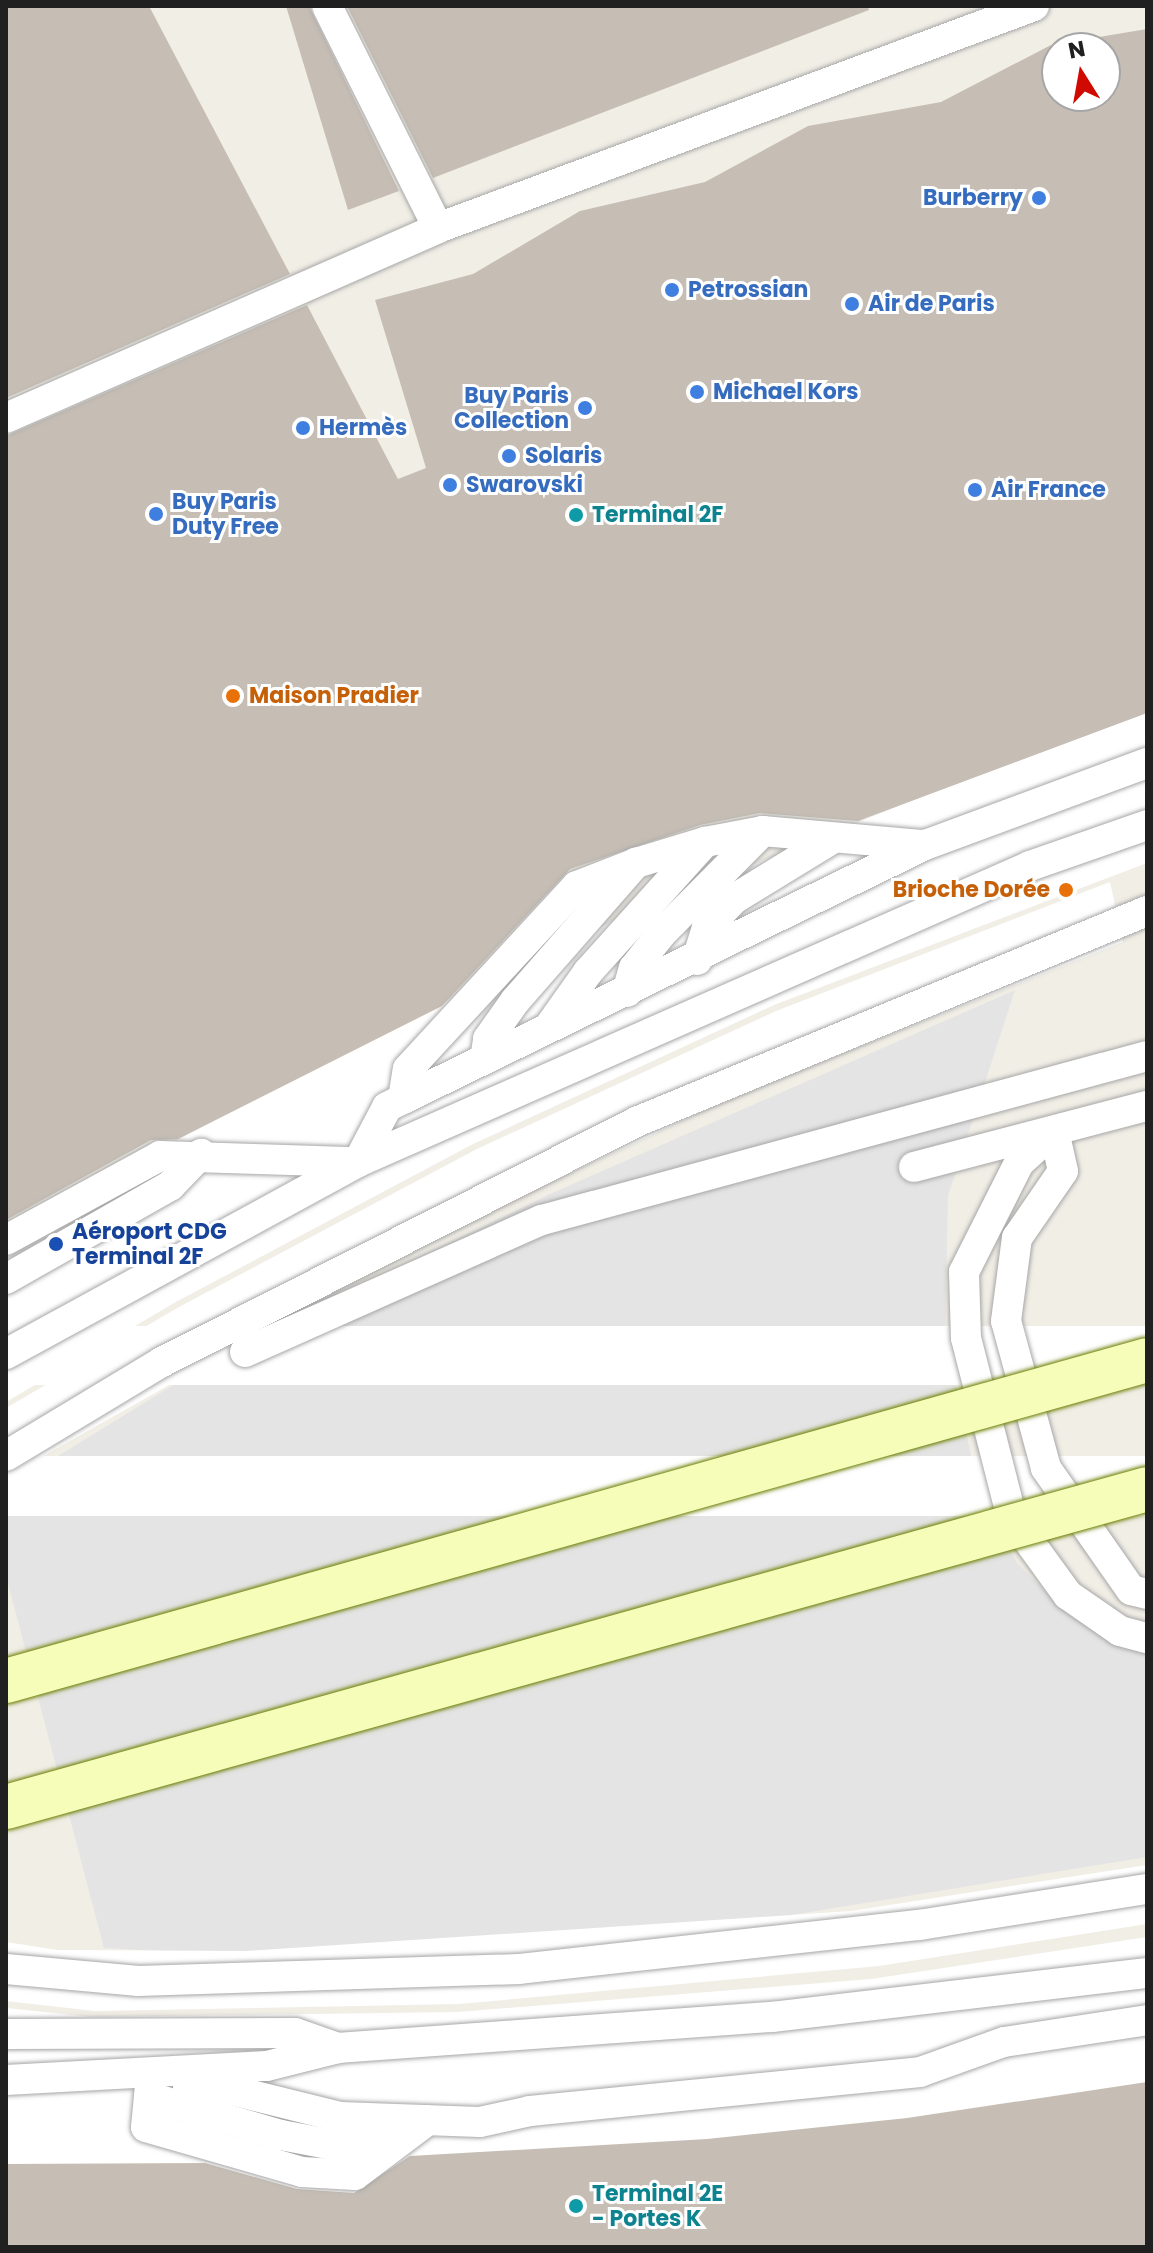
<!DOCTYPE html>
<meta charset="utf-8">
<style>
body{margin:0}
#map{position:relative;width:1153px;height:2253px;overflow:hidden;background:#f1eee6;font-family:Poppins,sans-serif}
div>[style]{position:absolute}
.parking>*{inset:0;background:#e4e4e4}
.pier>*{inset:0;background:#fff;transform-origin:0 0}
.building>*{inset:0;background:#c6beb5}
.roads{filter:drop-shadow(0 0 2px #a7a7a7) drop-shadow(0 0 2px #a7a7a7)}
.lane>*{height:30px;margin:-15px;padding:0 15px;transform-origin:15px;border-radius:15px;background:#fff}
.bridges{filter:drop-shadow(0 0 2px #6a7e00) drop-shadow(0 0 2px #6a7e00)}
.secondary-bridge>*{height:44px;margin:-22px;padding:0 22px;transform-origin:22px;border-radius:22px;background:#f6fdb8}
.dots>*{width:22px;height:22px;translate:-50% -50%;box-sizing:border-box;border:4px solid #fff;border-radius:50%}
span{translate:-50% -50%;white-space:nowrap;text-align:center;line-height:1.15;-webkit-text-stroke:6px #fff;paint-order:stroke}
.shop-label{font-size:22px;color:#366cbe;font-weight:700}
.right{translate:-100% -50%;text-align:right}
.left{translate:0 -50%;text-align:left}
.culture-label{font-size:22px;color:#0d838f;font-weight:700}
.food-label{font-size:22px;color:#c56008;font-weight:700}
.transit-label{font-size:22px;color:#164399;font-weight:700}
.frame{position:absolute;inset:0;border:8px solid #202020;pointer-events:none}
.north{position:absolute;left:1041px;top:32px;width:80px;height:80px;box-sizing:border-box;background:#fff;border:2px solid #a6a6a6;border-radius:50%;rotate:349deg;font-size:22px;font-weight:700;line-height:32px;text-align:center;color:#202020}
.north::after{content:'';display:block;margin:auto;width:28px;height:36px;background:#d00a00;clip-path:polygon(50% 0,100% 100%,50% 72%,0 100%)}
</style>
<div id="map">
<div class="parking">
<i style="clip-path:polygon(1015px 990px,948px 1196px,945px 1333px,979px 1493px,1017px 1563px,1062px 1608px,1147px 1650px,1147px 1857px,779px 1917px,274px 1957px,104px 1948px,6px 1576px,6px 1488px,240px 1344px,550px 1194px)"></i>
</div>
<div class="pier">
<i style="clip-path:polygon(1147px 713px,1147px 863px,774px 1005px,473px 1144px,174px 1303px,6px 1402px,6px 1230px,379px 1034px,622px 917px,981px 773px)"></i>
<i style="clip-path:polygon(1110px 882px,1123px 942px,729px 1099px,421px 1243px,6px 1477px,6px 1408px,179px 1307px,477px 1149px,776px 1011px)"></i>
<i style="left:1147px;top:1326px;width:59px;height:1184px;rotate:90deg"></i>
<i style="left:1147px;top:1456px;width:60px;height:1184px;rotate:90deg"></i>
<i style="clip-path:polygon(1147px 1865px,1147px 1924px,879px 1966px,459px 2004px,95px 2011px,6px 2001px,6px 1942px,58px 1950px,246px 1951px,851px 1911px)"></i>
<i style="clip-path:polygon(1147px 1937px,1147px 2149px,6px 2219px,6px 2008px,91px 2017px,458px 2012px,871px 1979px)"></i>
</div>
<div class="building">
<i style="clip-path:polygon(6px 6px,149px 6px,290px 274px,6px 398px)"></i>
<i style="clip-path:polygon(286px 6px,309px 6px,399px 191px,348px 210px)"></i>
<i style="clip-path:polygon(347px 6px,868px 6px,869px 10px,433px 178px)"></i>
<i style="clip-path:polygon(evenodd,1147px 29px,1147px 713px,858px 821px,760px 813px,700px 825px,570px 869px,442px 1006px,178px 1139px,151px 1140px,6px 1220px,6px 436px,307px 305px,398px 479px,426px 468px,375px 300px,473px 274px,580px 211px,705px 182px,808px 126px,941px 102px,1051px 45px,1147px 29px,1057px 48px,1105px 48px,1105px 96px,1057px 96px,1057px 48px)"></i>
<i style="clip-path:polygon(1147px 2082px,1147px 2247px,6px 2247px,6px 2164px,205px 2163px,297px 2189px,354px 2193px,410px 2156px,707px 2139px,907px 2118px)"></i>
</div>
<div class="roads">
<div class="lane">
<i style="left:327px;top:6px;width:248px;rotate:63.4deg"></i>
<i style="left:6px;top:418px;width:472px;rotate:-23.7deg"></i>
<i style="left:438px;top:228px;width:636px;rotate:-20.43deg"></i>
<i style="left:697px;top:960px;width:34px;rotate:-73deg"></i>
<i style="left:707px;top:927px;width:39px;rotate:-46deg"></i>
<i style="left:734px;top:899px;width:115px;rotate:-31.5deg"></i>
<i style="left:627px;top:992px;width:25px;rotate:-74deg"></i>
<i style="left:634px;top:968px;width:43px;rotate:-51.5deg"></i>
<i style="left:661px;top:934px;width:145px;rotate:-45.3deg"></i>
<i style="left:763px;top:831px;width:161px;rotate:5deg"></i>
<i style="left:549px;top:1027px;width:67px;rotate:-54.7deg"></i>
<i style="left:588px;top:972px;width:175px;rotate:-48deg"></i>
<i style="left:705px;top:842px;width:59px;rotate:-10.7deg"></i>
<i style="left:485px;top:1059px;width:20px;rotate:-81deg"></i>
<i style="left:488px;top:1039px;width:47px;rotate:-54.6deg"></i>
<i style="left:515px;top:1001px;width:184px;rotate:-48.8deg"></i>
<i style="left:636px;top:863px;width:72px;rotate:-16.9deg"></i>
<i style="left:403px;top:1099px;width:30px;rotate:-81deg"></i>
<i style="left:408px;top:1069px;width:249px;rotate:-47.3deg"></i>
<i style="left:577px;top:886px;width:63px;rotate:-21.3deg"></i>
<i style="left:358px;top:1162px;width:62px;rotate:-62.2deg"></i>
<i style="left:387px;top:1107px;width:18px;rotate:-27deg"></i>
<i style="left:403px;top:1099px;width:581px;rotate:-25.95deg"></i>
<i style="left:925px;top:845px;width:237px;rotate:-20.3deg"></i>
<i style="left:914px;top:1167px;width:241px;rotate:-14.7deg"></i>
<i style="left:6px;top:1240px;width:175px;rotate:-28.6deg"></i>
<i style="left:160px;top:1156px;width:196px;rotate:1.8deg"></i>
<i style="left:6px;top:1279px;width:189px;rotate:-29.6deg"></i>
<i style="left:170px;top:1186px;width:45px;rotate:-45.9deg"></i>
<i style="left:245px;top:1352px;width:325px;rotate:-24deg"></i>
<i style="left:542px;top:1220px;width:627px;rotate:-15.17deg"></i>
<i style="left:6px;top:1354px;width:401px;rotate:-28.6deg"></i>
<i style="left:358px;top:1162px;width:734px;rotate:-23.77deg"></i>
<i style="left:1030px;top:866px;width:124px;rotate:-19.3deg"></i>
<i style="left:6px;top:1456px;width:182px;rotate:-31.1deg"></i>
<i style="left:162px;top:1362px;width:531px;rotate:-26.85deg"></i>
<i style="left:636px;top:1122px;width:553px;rotate:-22.44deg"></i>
<i style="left:1147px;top:1594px;width:16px;rotate:-166deg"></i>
<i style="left:1131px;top:1590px;width:149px;rotate:-124.9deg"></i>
<i style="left:1046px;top:1468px;width:152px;rotate:-105.2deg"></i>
<i style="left:1006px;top:1321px;width:84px;rotate:-82.5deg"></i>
<i style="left:1017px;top:1238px;width:81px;rotate:-55.5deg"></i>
<i style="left:1063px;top:1171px;width:41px;rotate:-102.7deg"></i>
<i style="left:1054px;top:1131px;width:47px;rotate:137.6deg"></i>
<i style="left:1019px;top:1163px;width:122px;rotate:116.8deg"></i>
<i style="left:964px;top:1272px;width:66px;rotate:88.3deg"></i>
<i style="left:966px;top:1338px;width:186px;rotate:75.7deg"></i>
<i style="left:1012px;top:1518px;width:95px;rotate:54deg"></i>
<i style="left:1068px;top:1595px;width:63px;rotate:34.7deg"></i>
<i style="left:1120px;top:1631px;width:28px;rotate:15deg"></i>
<i style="left:6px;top:1969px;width:133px;rotate:5.2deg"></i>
<i style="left:138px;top:1981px;width:381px;rotate:-1.8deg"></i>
<i style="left:519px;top:1969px;width:402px;rotate:-6.3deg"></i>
<i style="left:919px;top:1925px;width:231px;rotate:-9deg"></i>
<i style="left:6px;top:2034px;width:289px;rotate:-0.2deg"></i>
<i style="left:295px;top:2033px;width:46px;rotate:19.2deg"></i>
<i style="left:6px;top:2080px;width:261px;rotate:-3.1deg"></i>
<i style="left:267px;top:2066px;width:73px;rotate:-14.2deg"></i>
<i style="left:338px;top:2048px;width:435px;rotate:-4.1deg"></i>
<i style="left:772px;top:2017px;width:378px;rotate:-6.7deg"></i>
<i style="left:150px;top:2085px;width:42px;rotate:95.4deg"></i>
<i style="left:146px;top:2127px;width:162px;rotate:16.1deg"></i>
<i style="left:302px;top:2172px;width:53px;rotate:3.2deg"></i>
<i style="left:355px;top:2175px;width:91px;rotate:-37deg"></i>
<i style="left:188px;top:2086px;width:35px;rotate:3deg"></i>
<i style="left:223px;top:2088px;width:121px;rotate:13.9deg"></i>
<i style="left:340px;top:2117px;width:140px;rotate:2deg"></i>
<i style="left:480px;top:2122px;width:51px;rotate:-12.4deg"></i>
<i style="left:530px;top:2111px;width:392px;rotate:-5.7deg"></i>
<i style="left:920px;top:2072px;width:89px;rotate:-19.7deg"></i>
<i style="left:1004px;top:2042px;width:145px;rotate:-8.7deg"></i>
<i style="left:149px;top:2097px;width:137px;rotate:16.1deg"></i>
<i style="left:281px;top:2135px;width:64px;rotate:10.8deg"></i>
<i style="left:344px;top:2147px;width:64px;rotate:-18.2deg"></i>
</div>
</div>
<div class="bridges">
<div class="secondary-bridge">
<i style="left:6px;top:1681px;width:1185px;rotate:-15.71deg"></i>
<i style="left:6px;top:1807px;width:1184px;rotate:-15.57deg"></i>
</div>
</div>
<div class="dots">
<i style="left:1039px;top:198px;background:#3f7fe0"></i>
<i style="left:672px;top:290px;background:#3f7fe0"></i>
<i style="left:852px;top:304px;background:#3f7fe0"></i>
<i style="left:697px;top:392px;background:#3f7fe0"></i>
<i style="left:585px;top:408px;background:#3f7fe0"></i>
<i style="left:303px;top:428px;background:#3f7fe0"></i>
<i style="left:509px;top:456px;background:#3f7fe0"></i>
<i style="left:450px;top:485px;background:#3f7fe0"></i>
<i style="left:975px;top:490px;background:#3f7fe0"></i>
<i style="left:156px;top:514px;background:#3f7fe0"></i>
<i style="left:576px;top:515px;background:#0f9aa8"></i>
<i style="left:233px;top:696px;background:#e8710a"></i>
<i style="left:1066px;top:890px;background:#e8710a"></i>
<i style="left:56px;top:1244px;background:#1a4fb4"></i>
<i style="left:576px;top:2206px;background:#0f9aa8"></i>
</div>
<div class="shop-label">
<span class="right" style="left:1023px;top:198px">Burberry</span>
<span class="left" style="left:688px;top:290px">Petrossian</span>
<span class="left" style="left:868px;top:304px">Air de Paris</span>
<span class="left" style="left:713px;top:392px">Michael Kors</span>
<span class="right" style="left:569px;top:408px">Buy Paris<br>Collection</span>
<span class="left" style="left:319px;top:428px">Hermès</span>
<span class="left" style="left:525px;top:456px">Solaris</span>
<span class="left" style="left:466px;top:485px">Swarovski</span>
<span class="left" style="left:991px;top:490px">Air France</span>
<span class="left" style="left:172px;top:514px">Buy Paris<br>Duty Free</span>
</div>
<div class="culture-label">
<span class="left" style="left:592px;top:515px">Terminal 2F</span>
<span class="left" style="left:592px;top:2206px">Terminal 2E<br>- Portes K</span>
</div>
<div class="food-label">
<span class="left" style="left:249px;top:696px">Maison Pradier</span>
<span class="right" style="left:1050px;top:890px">Brioche Dorée</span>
</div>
<div class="transit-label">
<span class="left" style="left:72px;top:1244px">Aéroport CDG<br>Terminal 2F</span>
</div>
<div class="frame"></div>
<div class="north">N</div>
</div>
